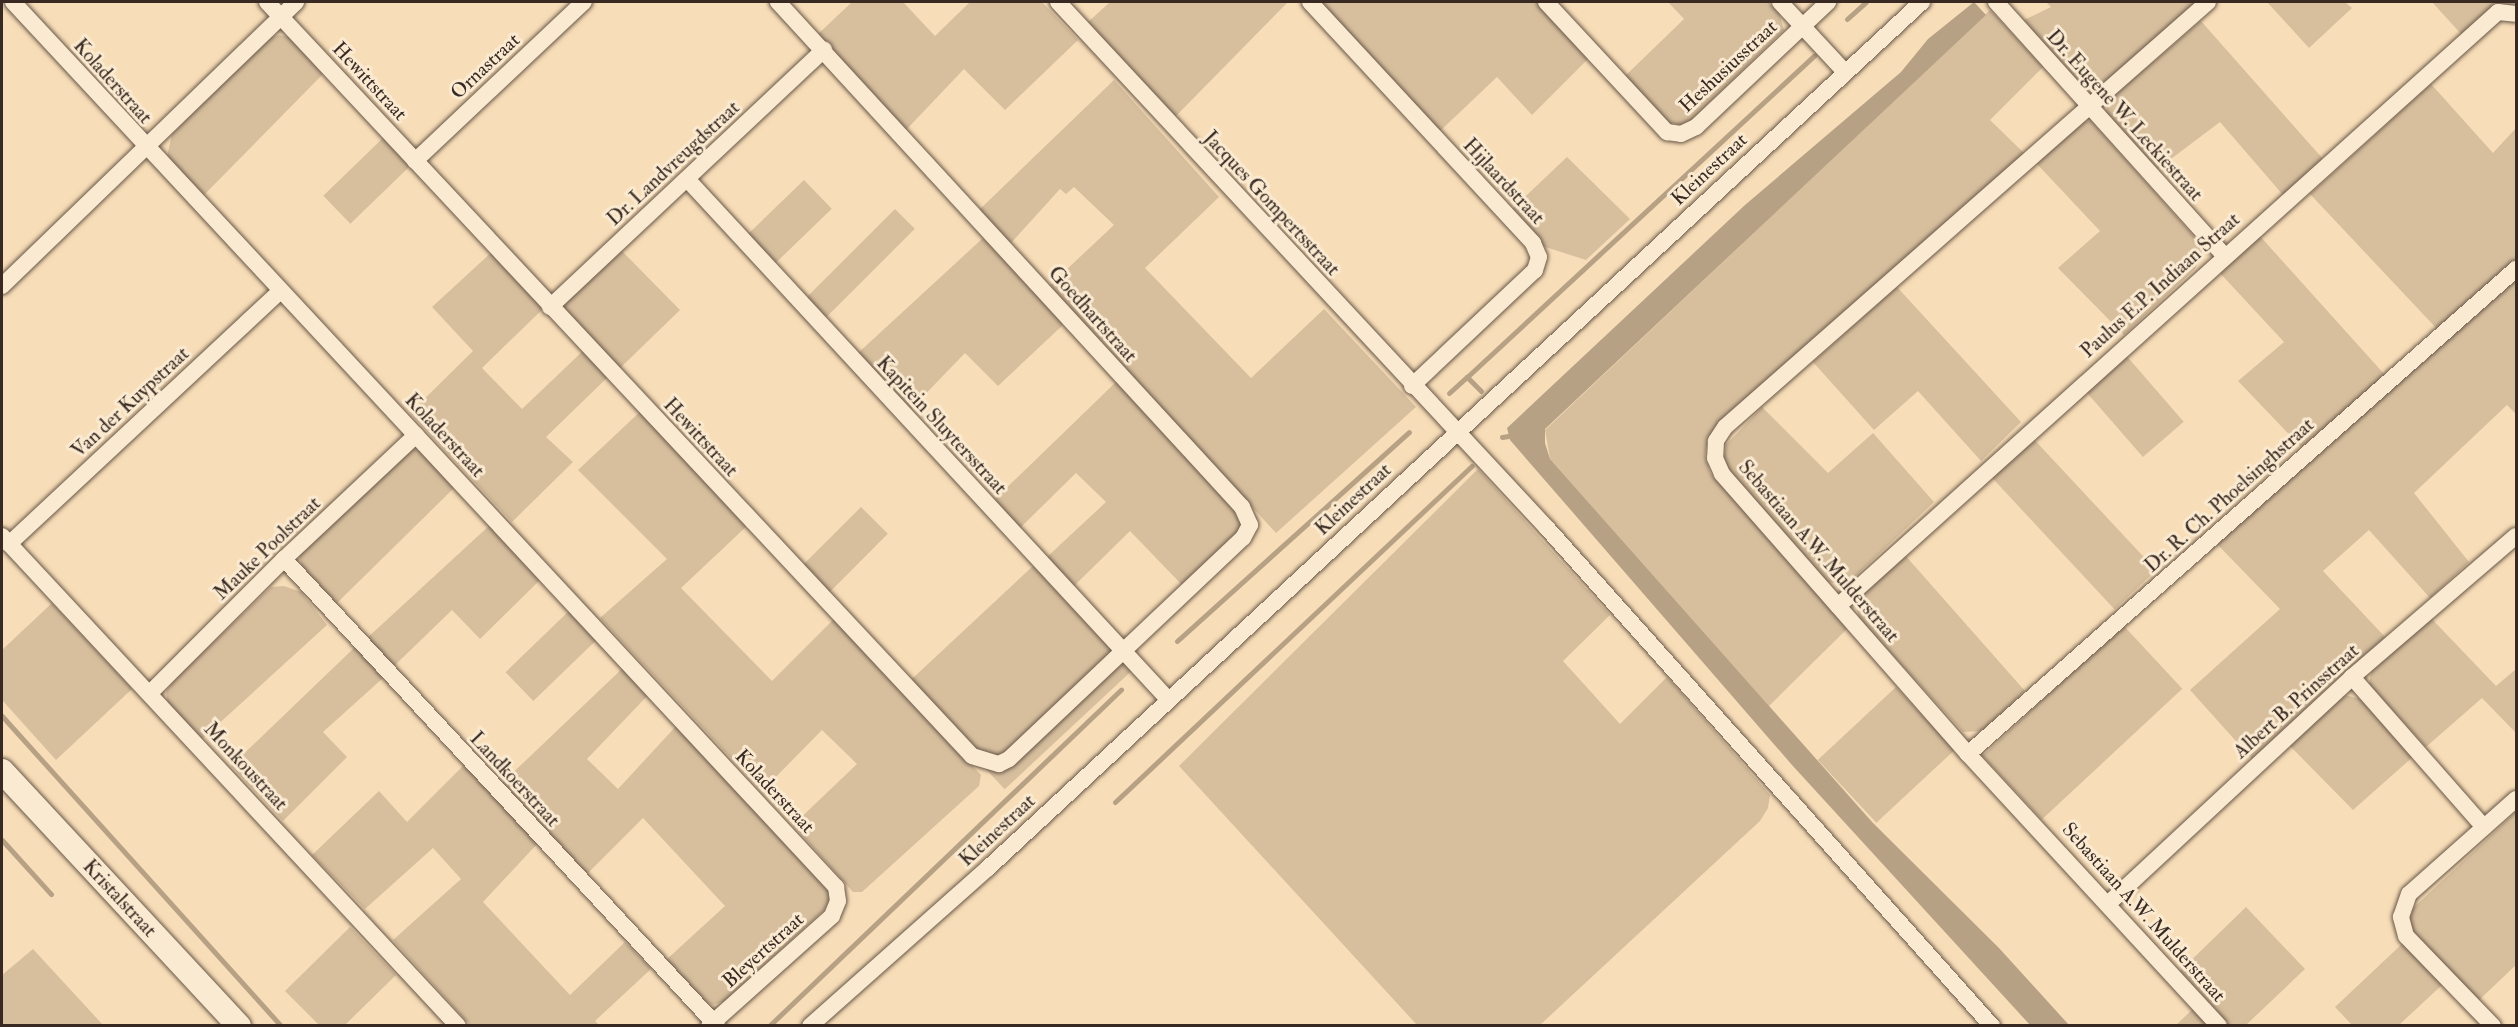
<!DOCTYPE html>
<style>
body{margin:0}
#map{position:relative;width:2518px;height:1027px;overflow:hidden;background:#f8deb8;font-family:"IM FELL Double Pica",serif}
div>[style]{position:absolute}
.green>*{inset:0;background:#d7bf9e;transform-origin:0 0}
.water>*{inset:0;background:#b7a185}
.stream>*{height:5px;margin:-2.5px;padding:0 2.5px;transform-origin:2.5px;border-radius:2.5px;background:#b7a185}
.roads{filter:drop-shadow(0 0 2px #685748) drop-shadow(0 0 2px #685748)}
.street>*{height:16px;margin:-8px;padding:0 8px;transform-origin:8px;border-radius:8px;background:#faead1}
.secondary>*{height:24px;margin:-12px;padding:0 12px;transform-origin:12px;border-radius:12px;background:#faead1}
span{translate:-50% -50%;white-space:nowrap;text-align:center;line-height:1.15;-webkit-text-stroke:6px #faead1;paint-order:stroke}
.street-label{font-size:20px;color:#382a22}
.frame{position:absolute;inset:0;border:3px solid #382a22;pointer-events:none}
</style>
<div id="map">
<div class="green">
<i style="clip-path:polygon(852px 2px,903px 2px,935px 36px,970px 2px,1042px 2px,1078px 40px,1005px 110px,964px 69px,906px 130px,817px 35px)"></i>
<i style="clip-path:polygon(1110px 2px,1288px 2px,1175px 117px,1087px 23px)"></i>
<i style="clip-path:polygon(1316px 2px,1537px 2px,1589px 58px,1532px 115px,1497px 77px,1439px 132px)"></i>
<i style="clip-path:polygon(1668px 2px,1768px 2px,1779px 13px,1784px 30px,1689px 122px,1681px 125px,1664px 121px,1623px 78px,1684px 19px)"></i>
<i style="clip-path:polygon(2046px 2px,2199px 2px,2104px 85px,2092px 88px,2080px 85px,2024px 20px,2051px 7px)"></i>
<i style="clip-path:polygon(2267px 2px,2345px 2px,2352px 8px,2309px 48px)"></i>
<i style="clip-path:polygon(2432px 2px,2516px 2px,2516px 4px,2492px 8px,2462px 35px)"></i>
<i style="clip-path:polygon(1990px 10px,2043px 67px,1990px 120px,2024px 153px,1718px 423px,1708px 438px,1705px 455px,1710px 473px,1849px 627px,1769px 706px,1550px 459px,1545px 430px)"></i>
<i style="clip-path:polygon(2201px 21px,2323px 159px,2283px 195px,2220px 122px,2155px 171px,2105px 115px,2109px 100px)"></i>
<i style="clip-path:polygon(279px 35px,289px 37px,323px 74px,204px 195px,167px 157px,172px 134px,269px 38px)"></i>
<i style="clip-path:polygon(1114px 80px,1219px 197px,1145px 268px,1251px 378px,1324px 309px,1416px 407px,1276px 533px,1049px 286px,1114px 225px,1074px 187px,1066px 194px,1060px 189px,1011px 243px,979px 210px)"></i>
<i style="clip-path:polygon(2431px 84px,2493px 153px,2516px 128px,2516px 259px,2438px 330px,2310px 194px)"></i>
<i style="clip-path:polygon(2091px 121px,2199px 242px,2203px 251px,2195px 269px,2124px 335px,2058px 268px,2100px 231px,2037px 164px,2083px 122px)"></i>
<i style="left:383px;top:138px;width:39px;height:83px;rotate:46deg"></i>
<i style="clip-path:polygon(1567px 157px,1630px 219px,1586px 260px,1539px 245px,1509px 212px)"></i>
<i style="left:804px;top:180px;width:40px;height:80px;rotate:46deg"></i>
<i style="left:895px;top:209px;width:28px;height:127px;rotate:45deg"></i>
<i style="clip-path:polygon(2259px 235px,2385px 375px,2302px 448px,2238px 381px,2284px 342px,2219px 272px)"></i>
<i style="clip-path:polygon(983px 238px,1064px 324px,998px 386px,965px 353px,911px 409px,857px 354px)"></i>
<i style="clip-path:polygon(494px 250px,547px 305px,482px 368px,522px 409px,586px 348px,611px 374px,546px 437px,573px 462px,512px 522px,410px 413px,473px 351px,432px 307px)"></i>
<i style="clip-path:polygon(621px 250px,680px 310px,616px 372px,565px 317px,564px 302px)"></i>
<i style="clip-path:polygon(2516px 277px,2516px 414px,2507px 405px,2414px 493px,2469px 562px,2430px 598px,2369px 530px,2323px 571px,2386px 638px,2252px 759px,2190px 690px,2280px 609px,2215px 542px)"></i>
<i style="clip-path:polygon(1897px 287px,2021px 422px,1981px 461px,1918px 391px,1874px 430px,1813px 362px)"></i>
<i style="left:2124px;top:353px;width:91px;height:54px;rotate:49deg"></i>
<i style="clip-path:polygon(1117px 381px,1238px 509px,1242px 521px,1240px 532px,1183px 586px,1130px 531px,1074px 586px,1047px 557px,1106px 502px,1076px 473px,1019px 529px,994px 500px)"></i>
<i style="clip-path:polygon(1762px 407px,1828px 473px,1873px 433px,1934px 502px,1847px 584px,1826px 582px,1729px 475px,1724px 460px,1726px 445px)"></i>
<i style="clip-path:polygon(644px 408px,748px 525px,681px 588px,772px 681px,835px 618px,981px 775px,979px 786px,862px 892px,853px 892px,793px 825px,857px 764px,822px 730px,762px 791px,600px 618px,667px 559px,578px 470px)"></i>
<i style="left:2030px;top:435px;width:185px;height:57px;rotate:47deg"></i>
<i style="clip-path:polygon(404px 448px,422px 451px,454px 488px,336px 604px,302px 567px,299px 555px)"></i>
<i style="clip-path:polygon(1478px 469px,1610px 615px,1563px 661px,1620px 724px,1667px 677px,1770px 795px,1768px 808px,1760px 821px,1540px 1025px,1417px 1025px,1179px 766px)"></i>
<i style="left:861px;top:507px;width:38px;height:86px;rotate:45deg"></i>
<i style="clip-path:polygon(491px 524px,542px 578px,480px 639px,452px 610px,393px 667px,366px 639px)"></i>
<i style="clip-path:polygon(1904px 554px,2025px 691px,1983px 731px,1963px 732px,1859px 618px,1856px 606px,1861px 593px)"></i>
<i style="left:1033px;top:566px;width:144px;height:173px;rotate:47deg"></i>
<i style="clip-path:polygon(284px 586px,301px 592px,327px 625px,202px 739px,168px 704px,166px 692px,174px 680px,271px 587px)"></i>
<i style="clip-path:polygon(52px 603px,132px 689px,56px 760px,2px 700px,2px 650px)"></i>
<i style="left:571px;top:609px;width:40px;height:91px;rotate:46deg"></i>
<i style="clip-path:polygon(2430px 617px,2496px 686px,2516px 669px,2516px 733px,2482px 698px,2426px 747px,2369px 684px,2372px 667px)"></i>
<i style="left:2123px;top:625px;width:87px;height:192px;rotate:47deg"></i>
<i style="clip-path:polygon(355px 647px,383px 678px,323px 732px,347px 757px,283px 821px,231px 766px)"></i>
<i style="clip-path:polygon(626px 665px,651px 692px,587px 759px,618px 789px,678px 724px,824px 875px,832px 896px,824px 910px,725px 1001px,712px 1005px,702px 999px,666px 960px,725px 906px,643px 818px,587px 874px,501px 784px)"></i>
<i style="left:1896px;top:687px;width:86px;height:107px;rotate:47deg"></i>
<i style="clip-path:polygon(2345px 695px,2368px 701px,2415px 755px,2353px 810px,2289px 745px)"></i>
<i style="clip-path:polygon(464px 765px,538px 843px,483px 902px,570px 995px,625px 942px,651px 969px,595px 1021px,599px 1025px,470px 1025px,393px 940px,461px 879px,433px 848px,365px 909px,312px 855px,379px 791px,407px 822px)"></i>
<i style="clip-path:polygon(2516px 812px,2516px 965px,2477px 1002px,2416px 934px,2409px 924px,2410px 911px)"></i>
<i style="clip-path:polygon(2246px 907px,2305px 969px,2245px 1026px,2227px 1025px,2179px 972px)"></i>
<i style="clip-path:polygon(350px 927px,396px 975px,345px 1025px,319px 1025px,285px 991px)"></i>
<i style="clip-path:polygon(2403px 943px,2442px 985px,2399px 1025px,2352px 1025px,2335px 1007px)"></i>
<i style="clip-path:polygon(33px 949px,103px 1025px,2px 1025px,2px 975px)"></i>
<i style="clip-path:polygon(2194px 1008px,2209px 1026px,2175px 1026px)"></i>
</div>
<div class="water">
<i style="clip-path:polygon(1974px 2px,1986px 15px,1545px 429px,1545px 443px,1550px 459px,1873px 823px,1999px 948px,2069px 1025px,2030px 1025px,1792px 765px,1510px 440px,1507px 428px,1745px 205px,1901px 72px,1928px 39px)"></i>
</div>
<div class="stream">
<i style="left:1847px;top:19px;width:25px;rotate:-42deg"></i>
<i style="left:1481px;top:391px;width:20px;rotate:-135deg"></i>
<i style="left:1467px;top:377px;width:473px;rotate:-42.8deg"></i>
<i style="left:1449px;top:393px;width:24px;rotate:-42deg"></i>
<i style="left:1502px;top:437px;width:13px;rotate:-9deg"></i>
<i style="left:1177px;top:641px;width:312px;rotate:-42deg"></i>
<i style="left:2px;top:716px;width:417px;rotate:48deg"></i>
<i style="left:1115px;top:802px;width:490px;rotate:-43.3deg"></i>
<i style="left:2px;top:840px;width:73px;rotate:47.8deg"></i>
<i style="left:769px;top:1026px;width:487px;rotate:-43.7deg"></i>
</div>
<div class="roads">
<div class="street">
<i style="left:13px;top:2px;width:1209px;rotate:47.08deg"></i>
<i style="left:836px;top:887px;width:14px;rotate:82deg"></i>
<i style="left:838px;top:901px;width:16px;rotate:112deg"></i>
<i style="left:832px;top:916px;width:165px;rotate:138.2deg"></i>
<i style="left:267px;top:2px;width:1032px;rotate:46.92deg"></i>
<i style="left:972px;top:756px;width:28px;rotate:17deg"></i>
<i style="left:999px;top:764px;width:11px;rotate:-27deg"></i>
<i style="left:1009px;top:759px;width:322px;rotate:-43.4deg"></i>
<i style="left:1243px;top:538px;width:15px;rotate:-62deg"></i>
<i style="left:1250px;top:525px;width:20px;rotate:-114deg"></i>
<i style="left:1242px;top:507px;width:686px;rotate:-132.58deg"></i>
<i style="left:1058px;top:2px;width:718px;rotate:47.09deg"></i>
<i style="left:1547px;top:528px;width:668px;rotate:48.22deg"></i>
<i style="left:1310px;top:2px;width:328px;rotate:47.2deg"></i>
<i style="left:1533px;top:243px;width:15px;rotate:67deg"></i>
<i style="left:1539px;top:257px;width:14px;rotate:107deg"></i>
<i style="left:1535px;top:270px;width:169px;rotate:136.7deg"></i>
<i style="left:1546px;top:2px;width:178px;rotate:47.1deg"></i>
<i style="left:1667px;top:132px;width:14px;rotate:8deg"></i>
<i style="left:1681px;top:134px;width:17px;rotate:-25deg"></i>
<i style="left:1696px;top:127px;width:182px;rotate:-43.4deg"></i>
<i style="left:1780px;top:2px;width:96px;rotate:47.1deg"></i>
<i style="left:1996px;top:2px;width:341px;rotate:48deg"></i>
<i style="left:2208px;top:2px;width:643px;rotate:138.65deg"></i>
<i style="left:1725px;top:427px;width:17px;rotate:123deg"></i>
<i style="left:1716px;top:441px;width:17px;rotate:93deg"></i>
<i style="left:1715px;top:458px;width:17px;rotate:66deg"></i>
<i style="left:1722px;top:474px;width:373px;rotate:48.7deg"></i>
<i style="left:1968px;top:754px;width:370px;rotate:47.3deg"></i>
<i style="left:415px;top:161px;width:232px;rotate:-43.3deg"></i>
<i style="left:687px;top:179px;width:707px;rotate:47.24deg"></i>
<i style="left:2px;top:286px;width:409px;rotate:-44deg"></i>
<i style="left:550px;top:307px;width:376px;rotate:-43.2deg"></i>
<i style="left:2px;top:536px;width:669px;rotate:47.06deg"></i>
<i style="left:9px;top:544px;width:371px;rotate:-43deg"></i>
<i style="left:284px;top:559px;width:637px;rotate:47.16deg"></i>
<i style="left:1838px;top:606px;width:888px;rotate:-41.99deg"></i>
<i style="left:2498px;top:12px;width:18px;rotate:6deg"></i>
<i style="left:2352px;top:677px;width:200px;rotate:48.7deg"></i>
<i style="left:150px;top:693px;width:190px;rotate:-45deg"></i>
<i style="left:284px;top:559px;width:181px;rotate:-43.2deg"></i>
<i style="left:1968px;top:754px;width:732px;rotate:-41.51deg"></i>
<i style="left:2109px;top:903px;width:332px;rotate:-42.9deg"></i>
<i style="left:2352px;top:677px;width:216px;rotate:-40.7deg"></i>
<i style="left:810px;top:1026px;width:238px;rotate:-41.6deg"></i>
<i style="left:988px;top:868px;width:1274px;rotate:-42.84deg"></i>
<i style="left:2493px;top:1026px;width:125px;rotate:-134deg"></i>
<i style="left:2406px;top:936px;width:20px;rotate:-105deg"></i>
<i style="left:2401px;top:917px;width:24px;rotate:-71deg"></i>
<i style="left:2409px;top:894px;width:143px;rotate:-41.6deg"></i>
</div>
<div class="secondary">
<i style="left:2px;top:771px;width:348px;rotate:47.1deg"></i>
</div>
</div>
<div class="street-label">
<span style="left:485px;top:66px;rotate:-43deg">Ornastraat</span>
<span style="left:1728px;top:66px;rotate:-43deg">Heshusiusstraat</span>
<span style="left:113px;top:81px;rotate:48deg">Koladerstraat</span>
<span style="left:370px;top:81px;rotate:47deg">Hewittstraat</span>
<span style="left:2125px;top:115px;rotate:48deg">Dr. Eugene W. Leckiestraat</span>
<span style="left:673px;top:163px;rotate:-43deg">Dr. Landvreugdstraat</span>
<span style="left:1709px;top:169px;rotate:-43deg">Kleinestraat</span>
<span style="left:1504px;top:181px;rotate:47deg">Hijlaardstraat</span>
<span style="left:1272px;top:203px;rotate:47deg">Jacques Gompertsstraat</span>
<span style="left:2160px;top:285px;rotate:-42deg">Paulus E.P. Indiaan Straat</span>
<span style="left:1093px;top:314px;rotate:48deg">Goedhartstraat</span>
<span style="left:130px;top:402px;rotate:-43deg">Van der Kuypstraat</span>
<span style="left:942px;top:425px;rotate:47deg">Kapitein Sluytersstraat</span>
<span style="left:445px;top:435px;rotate:47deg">Koladerstraat</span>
<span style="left:701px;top:437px;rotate:47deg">Hewittstraat</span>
<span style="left:2229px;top:495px;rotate:-42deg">Dr. R. Ch. Phoelsinghstraat</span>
<span style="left:1353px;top:499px;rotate:-43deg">Kleinestraat</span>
<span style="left:267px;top:548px;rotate:-44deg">Mauke Poolstraat</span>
<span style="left:1819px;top:551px;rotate:49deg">Sebastiaan A.W. Mulderstraat</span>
<span style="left:2296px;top:701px;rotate:-42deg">Albert B. Prinsstraat</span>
<span style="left:246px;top:766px;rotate:47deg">Monkoustraat</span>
<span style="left:515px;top:779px;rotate:47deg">Landkoerstraat</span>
<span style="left:775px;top:791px;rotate:47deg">Koladerstraat</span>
<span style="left:997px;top:830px;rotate:-43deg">Kleinestraat</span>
<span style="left:120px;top:898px;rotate:47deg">Kristalstraat</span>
<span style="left:2144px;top:912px;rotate:48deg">Sebastiaan A.W. Mulderstraat</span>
<span style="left:763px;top:950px;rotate:-42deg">Bleyertstraat</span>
</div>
<div class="frame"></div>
</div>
